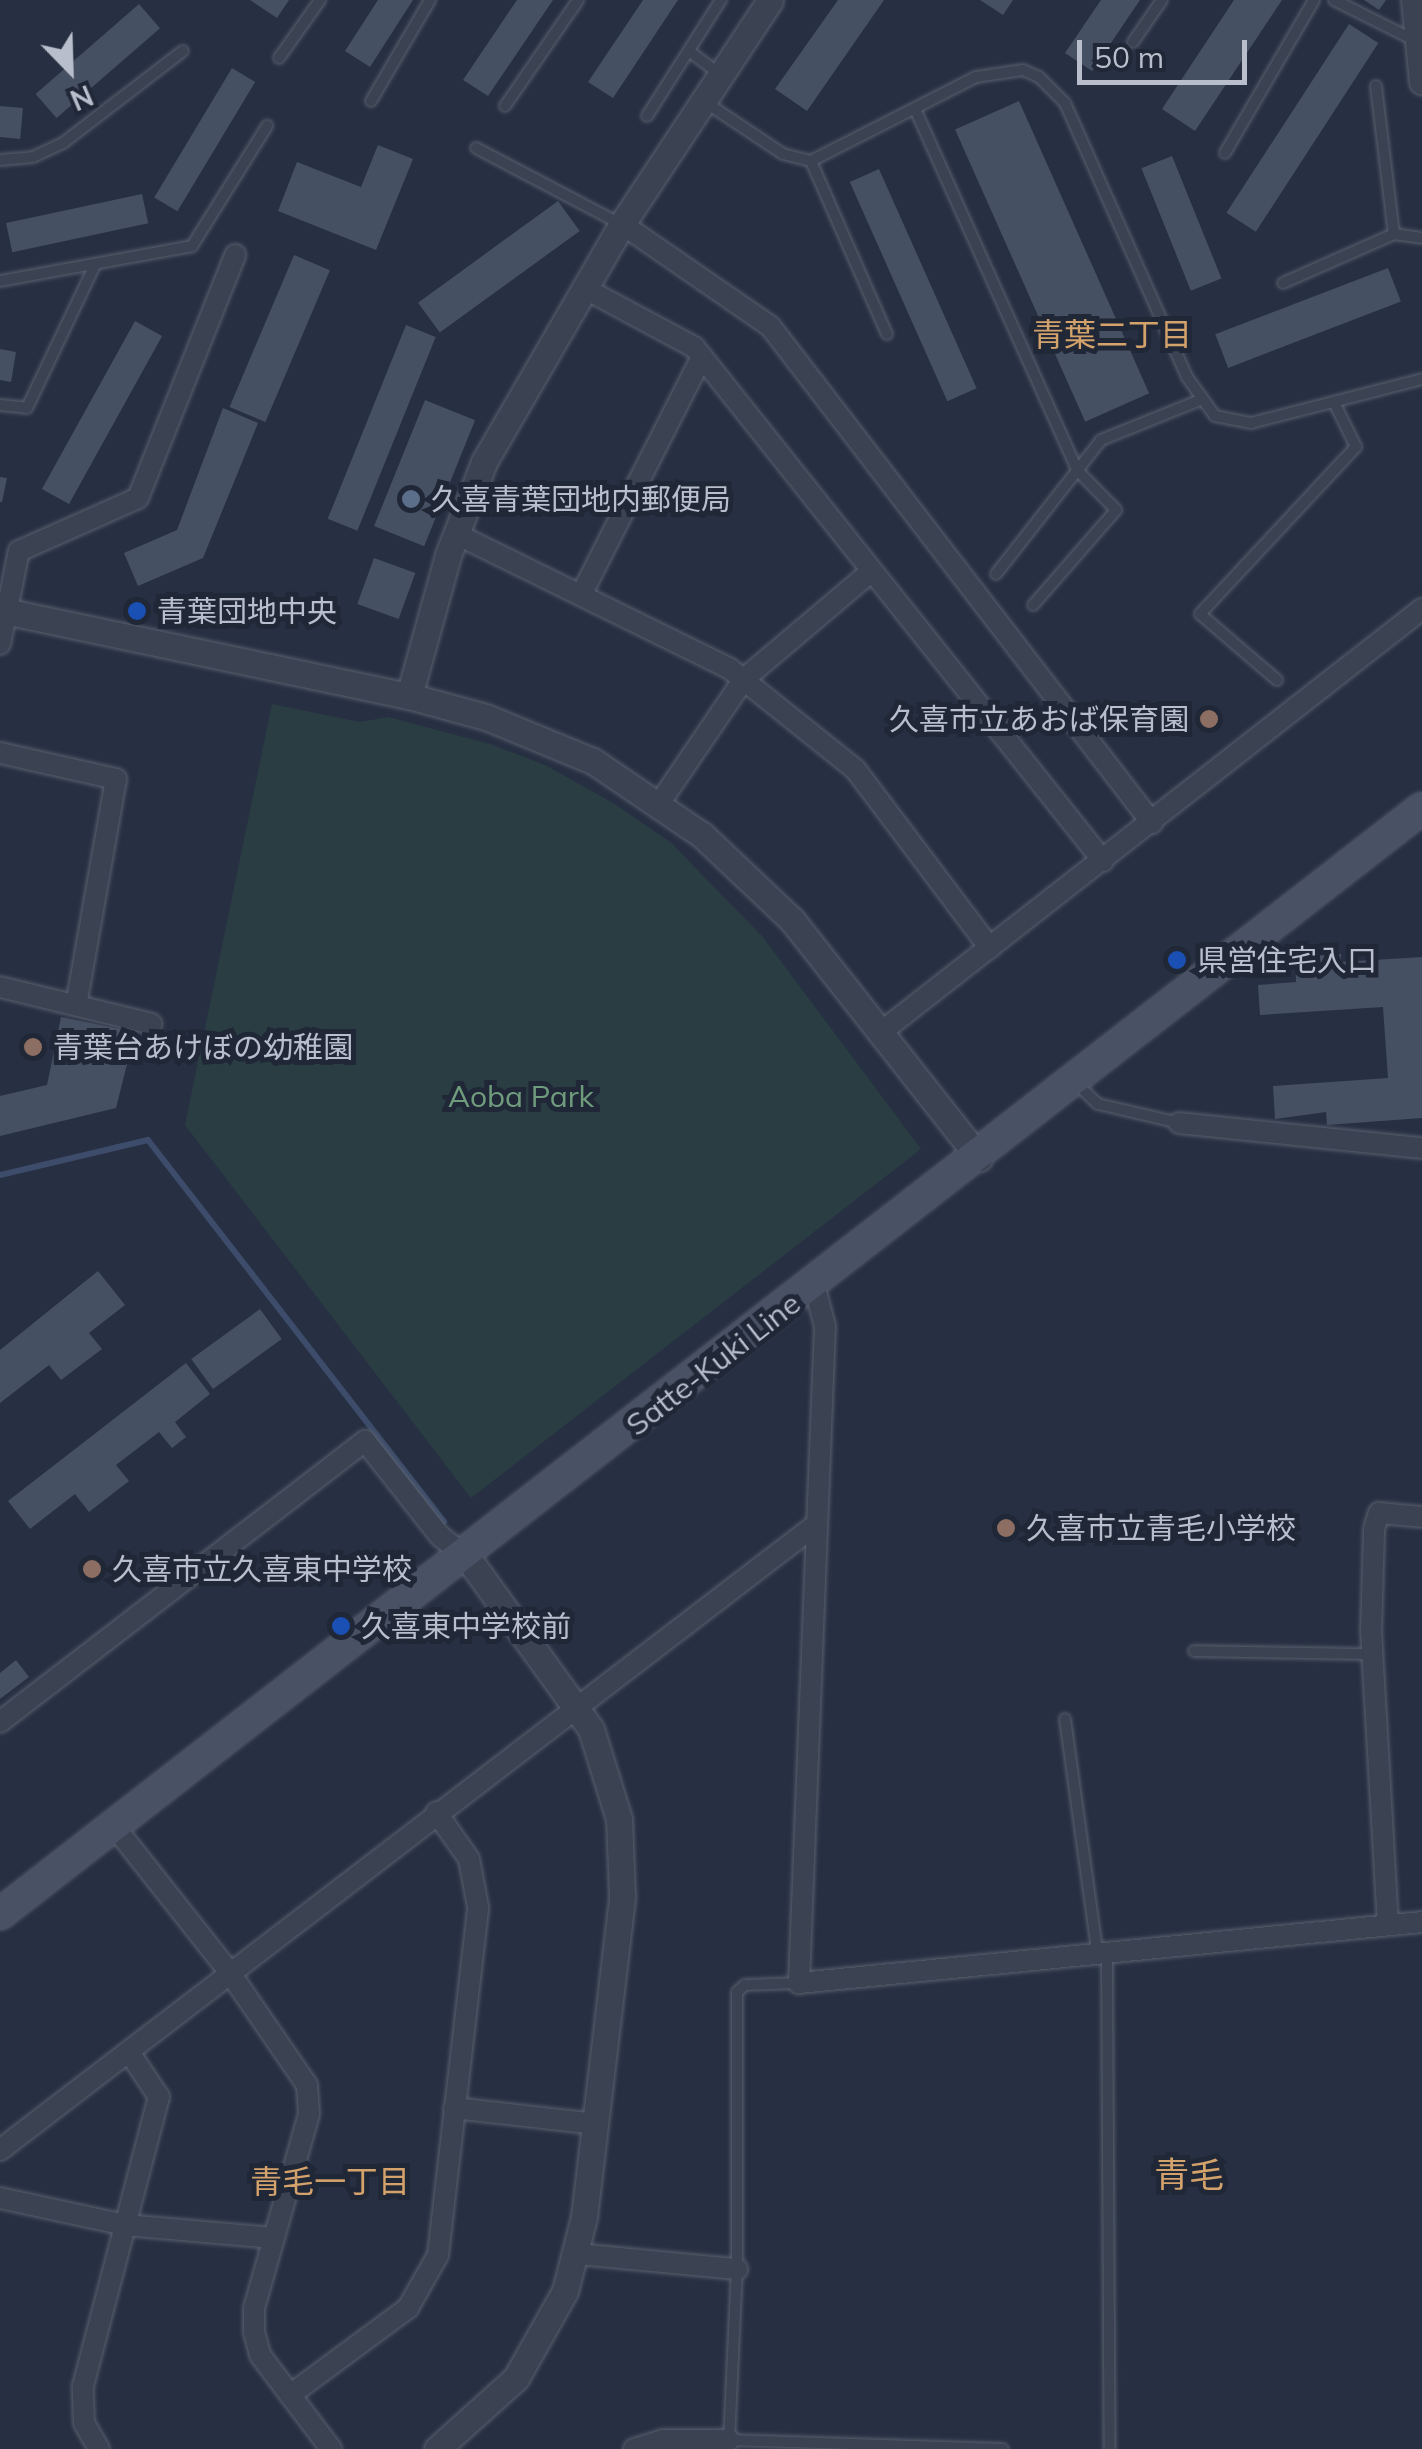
<!DOCTYPE html>
<meta charset="utf-8">
<style>
body{margin:0}
#map{position:relative;width:1422px;height:2449px;overflow:hidden;background:#273042;font-family:Mulish,"Noto Sans JP",sans-serif}
div>[style]{position:absolute}
.green>*{inset:0;background:#293d43}
.stream>*{height:6px;margin:-3px;padding:0 3px;transform-origin:3px;border-radius:3px;background:#3d4c6a}
.building>*{inset:0;background:#465063;transform-origin:0 0}
.roads{filter:drop-shadow(0 0 2px #59606f) drop-shadow(0 0 2px #59606f)}
.service>*{height:10px;margin:-5px;padding:0 5px;transform-origin:5px;border-radius:5px;background:#3b4251}
.minor>*{height:20px;margin:-10px;padding:0 10px;transform-origin:10px;border-radius:10px;background:#3b4251}
.tertiary>*{height:25px;margin:-12.5px;padding:0 12.5px;transform-origin:12.5px;border-radius:12.5px;background:#3b4251}
.secondary>*{height:30px;margin:-15px;padding:0 15px;transform-origin:15px;border-radius:15px;background:#495164}
.dots>*{width:28px;height:28px;translate:-50% -50%;box-sizing:border-box;border:5px solid #202737;border-radius:50%}
span{translate:-50% -50%;white-space:nowrap;text-align:center;line-height:1.15;-webkit-text-stroke:10px #202737;paint-order:stroke}
.poi-label{font-size:30px;color:#b8becb}
.left{translate:0 -50%;text-align:left}
.right{translate:-100% -50%;text-align:right}
.park-label{font-size:30px;color:#709c7e}
.street-label{font-size:30px;color:#b8becb}
.neighbourhood-label{font-size:32px;color:#d4a26b}
.quarter-label{font-size:35px;color:#d4a26b}
.north{position:absolute;left:20px;top:20px;width:100px;height:100px;-webkit-text-stroke:8px #202737;paint-order:stroke;rotate:157deg;font-size:28px;font-weight:700;line-height:40px;text-align:center;color:#b8becb}
.north::after{content:'';display:block;margin:auto;width:35px;height:45px;background:#b8becb;clip-path:polygon(50% 0,100% 100%,50% 72%,0 100%)}
.scale{position:absolute;left:1077px;top:40px;width:170px;height:45px;box-sizing:border-box;border:5px solid #b8becb;border-top:0;padding-left:12px;font-size:30px;line-height:35px;white-space:nowrap;color:#b8becb;-webkit-text-stroke:8px #202737;paint-order:stroke}
</style>
<div id="map">
<div class="green">
<i style="clip-path:polygon(272px 704px,360px 722px,388px 717px,490px 744px,545px 765px,613px 803px,670px 842px,762px 936px,921px 1149px,471px 1498px,185px 1125px)"></i>
</div>
<div class="stream">
<i style="left:0;top:1175px;width:152px;rotate:-13.3deg"></i>
<i style="left:148px;top:1140px;width:483px;rotate:52.2deg"></i>
</div>
<div class="building">
<i style="clip-path:polygon(250px 0,289px 0,277px 18px)"></i>
<i style="clip-path:polygon(378px 0,413px 0,370px 67px,345px 51px)"></i>
<i style="clip-path:polygon(517px 0,553px 0,488px 96px,463px 80px)"></i>
<i style="clip-path:polygon(643px 0,678px 0,613px 98px,588px 82px)"></i>
<i style="clip-path:polygon(838px 0,884px 0,807px 111px,775px 89px)"></i>
<i style="clip-path:polygon(980px 0,1013px 0,1003px 15px)"></i>
<i style="clip-path:polygon(1101px 0,1140px 0,1092px 71px,1065px 53px)"></i>
<i style="clip-path:polygon(1234px 0,1282px 0,1195px 131px,1162px 109px)"></i>
<i style="clip-path:polygon(1364px 0,1386px 0,1379px 10px)"></i>
<i style="left:139px;top:4px;width:32px;height:137px;rotate:49deg"></i>
<i style="left:1349px;top:24px;width:35px;height:225px;rotate:33deg"></i>
<i style="left:232px;top:68px;width:27px;height:151px;rotate:31deg"></i>
<i style="left:1019px;top:101px;width:320px;height:70px;rotate:66deg"></i>
<i style="left:0;top:106px;width:23px;height:31px;rotate:5deg"></i>
<i style="clip-path:polygon(378px 145px,413px 159px,376px 250px,278px 211px,297px 162px,361px 187px)"></i>
<i style="left:1172px;top:156px;width:132px;height:33px;rotate:68deg"></i>
<i style="left:879px;top:169px;width:240px;height:32px;rotate:66deg"></i>
<i style="left:142px;top:194px;width:30px;height:139px;rotate:78deg"></i>
<i style="left:558px;top:201px;width:37px;height:173px;rotate:54deg"></i>
<i style="left:294px;top:255px;width:39px;height:165px;rotate:23deg"></i>
<i style="left:1388px;top:268px;width:36px;height:185px;rotate:69deg"></i>
<i style="left:135px;top:321px;width:31px;height:192px;rotate:29deg"></i>
<i style="left:406px;top:325px;width:32px;height:209px;rotate:22deg"></i>
<i style="clip-path:polygon(0 349px,16px 352px,11px 382px,0 380px)"></i>
<i style="left:425px;top:400px;width:54px;height:136px;rotate:22deg"></i>
<i style="clip-path:polygon(223px 408px,258px 423px,203px 558px,138px 586px,124px 553px,177px 530px)"></i>
<i style="clip-path:polygon(0 477px,7px 478px,2px 502px,0 502px)"></i>
<i style="left:374px;top:558px;width:44px;height:49px;rotate:20deg"></i>
<i style="clip-path:polygon(1341px 954px,1341px 962px,1422px 957px,1422px 1118px,1327px 1125px,1326px 1112px,1275px 1119px,1273px 1086px,1388px 1078px,1383px 1007px,1260px 1015px,1258px 985px,1296px 982px,1295px 957px)"></i>
<i style="clip-path:polygon(61px 1017px,135px 1032px,116px 1108px,0 1136px,0 1096px,47px 1085px)"></i>
<i style="clip-path:polygon(98px 1271px,125px 1305px,89px 1333px,102px 1349px,61px 1380px,49px 1365px,0 1403px,0 1350px)"></i>
<i style="left:260px;top:1309px;width:37px;height:85px;rotate:54deg"></i>
<i style="clip-path:polygon(186px 1363px,210px 1394px,175px 1422px,186px 1437px,172px 1448px,159px 1432px,116px 1465px,129px 1481px,89px 1512px,75px 1494px,30px 1529px,8px 1501px)"></i>
<i style="clip-path:polygon(16px 1660px,29px 1677px,0 1699px,0 1673px)"></i>
</div>
<div class="roads">
<div class="service">
<i style="left:1334px;top:0;width:89px;rotate:26.6deg"></i>
<i style="left:1133px;top:42px;width:51px;rotate:-55.4deg"></i>
<i style="left:689px;top:51px;width:39px;rotate:37deg"></i>
<i style="left:279px;top:58px;width:71px;rotate:-54.7deg"></i>
<i style="left:1376px;top:86px;width:149px;rotate:83.1deg"></i>
<i style="left:371px;top:101px;width:117px;rotate:-59.7deg"></i>
<i style="left:705px;top:102px;width:94px;rotate:33.7deg"></i>
<i style="left:783px;top:154px;width:29px;rotate:14deg"></i>
<i style="left:811px;top:161px;width:185px;rotate:-27deg"></i>
<i style="left:976px;top:77px;width:48px;rotate:-8.5deg"></i>
<i style="left:1023px;top:70px;width:17px;rotate:24deg"></i>
<i style="left:1039px;top:77px;width:37px;rotate:45deg"></i>
<i style="left:1065px;top:103px;width:300px;rotate:66deg"></i>
<i style="left:1187px;top:377px;width:48px;rotate:54.3deg"></i>
<i style="left:1215px;top:416px;width:37px;rotate:11deg"></i>
<i style="left:1251px;top:423px;width:177px;rotate:-14.4deg"></i>
<i style="left:505px;top:106px;width:129px;rotate:-55.4deg"></i>
<i style="left:915px;top:109px;width:396px;rotate:65.8deg"></i>
<i style="left:1077px;top:470px;width:56px;rotate:45.7deg"></i>
<i style="left:1116px;top:510px;width:126px;rotate:131.1deg"></i>
<i style="left:647px;top:116px;width:138px;rotate:-57.5deg"></i>
<i style="left:476px;top:148px;width:164px;rotate:27.7deg"></i>
<i style="left:1225px;top:153px;width:177px;rotate:-59.8deg"></i>
<i style="left:0;top:160px;width:33px;rotate:-5deg"></i>
<i style="left:33px;top:157px;width:33px;rotate:-25deg"></i>
<i style="left:63px;top:143px;width:151px;rotate:-37.5deg"></i>
<i style="left:811px;top:161px;width:189px;rotate:66.3deg"></i>
<i style="left:0;top:281px;width:195px;rotate:-10.3deg"></i>
<i style="left:192px;top:246px;width:142px;rotate:-58deg"></i>
<i style="left:1283px;top:283px;width:121px;rotate:-23.8deg"></i>
<i style="left:1394px;top:234px;width:28px;rotate:8deg"></i>
<i style="left:0;top:405px;width:27px;rotate:6deg"></i>
<i style="left:27px;top:408px;width:158px;rotate:-64.6deg"></i>
<i style="left:996px;top:574px;width:170px;rotate:-51.9deg"></i>
<i style="left:1101px;top:440px;width:107px;rotate:-22deg"></i>
<i style="left:1277px;top:680px;width:101px;rotate:-139.4deg"></i>
<i style="left:1200px;top:614px;width:229px;rotate:-47deg"></i>
<i style="left:1356px;top:447px;width:50px;rotate:-116.1deg"></i>
<i style="left:1076px;top:1083px;width:30px;rotate:44deg"></i>
<i style="left:1098px;top:1104px;width:83px;rotate:13.2deg"></i>
<i style="left:1194px;top:1651px;width:177px;rotate:1deg"></i>
<i style="left:1065px;top:1719px;width:239px;rotate:82.1deg"></i>
<i style="left:1107px;top:1956px;width:493px;rotate:89.7deg"></i>
<i style="left:729px;top:2440px;width:274px;rotate:1.9deg"></i>
<i style="left:729px;top:2443px;width:174px;rotate:-87.4deg"></i>
<i style="left:737px;top:2269px;width:277px;rotate:-90deg"></i>
<i style="left:737px;top:1992px;width:11px;rotate:-41deg"></i>
<i style="left:745px;top:1985px;width:54px;rotate:-2.1deg"></i>
</div>
<div class="minor">
<i style="left:622px;top:224px;width:180px;rotate:34.6deg"></i>
<i style="left:770px;top:326px;width:627px;rotate:52.45deg"></i>
<i style="left:584px;top:288px;width:125px;rotate:28.2deg"></i>
<i style="left:694px;top:347px;width:657px;rotate:51.49deg"></i>
<i style="left:456px;top:534px;width:305px;rotate:26.2deg"></i>
<i style="left:730px;top:669px;width:160px;rotate:38.7deg"></i>
<i style="left:855px;top:769px;width:224px;rotate:53deg"></i>
<i style="left:581px;top:595px;width:267px;rotate:-63.1deg"></i>
<i style="left:0;top:644px;width:95px;rotate:-78.5deg"></i>
<i style="left:19px;top:551px;width:130px;rotate:-24deg"></i>
<i style="left:138px;top:498px;width:262px;rotate:-68.2deg"></i>
<i style="left:0;top:753px;width:119px;rotate:12.6deg"></i>
<i style="left:116px;top:779px;width:230px;rotate:100deg"></i>
<i style="left:659px;top:804px;width:151px;rotate:-55.8deg"></i>
<i style="left:744px;top:679px;width:167px;rotate:-40.2deg"></i>
<i style="left:0;top:987px;width:156px;rotate:13.7deg"></i>
<i style="left:880px;top:1033px;width:688px;rotate:-38.04deg"></i>
<i style="left:1179px;top:1123px;width:244px;rotate:5.9deg"></i>
<i style="left:814px;top:1285px;width:42px;rotate:75deg"></i>
<i style="left:825px;top:1326px;width:658px;rotate:92.27deg"></i>
<i style="left:799px;top:1983px;width:626px;rotate:-5.59deg"></i>
<i style="left:0;top:1722px;width:461px;rotate:-37.6deg"></i>
<i style="left:365px;top:1441px;width:121px;rotate:51.7deg"></i>
<i style="left:440px;top:1536px;width:33px;rotate:38deg"></i>
<i style="left:114px;top:1826px;width:187px;rotate:51.7deg"></i>
<i style="left:230px;top:1973px;width:136px;rotate:55.5deg"></i>
<i style="left:307px;top:2085px;width:29px;rotate:86deg"></i>
<i style="left:309px;top:2114px;width:202px;rotate:105.8deg"></i>
<i style="left:254px;top:2308px;width:24px;rotate:90deg"></i>
<i style="left:254px;top:2332px;width:24px;rotate:75deg"></i>
<i style="left:260px;top:2355px;width:118px;rotate:52.9deg"></i>
<i style="left:1388px;top:1925px;width:292px;rotate:-93.3deg"></i>
<i style="left:1371px;top:1633px;width:104px;rotate:-88.3deg"></i>
<i style="left:1374px;top:1529px;width:17px;rotate:-73deg"></i>
<i style="left:1379px;top:1513px;width:43px;rotate:5.3deg"></i>
<i style="left:454px;top:2108px;width:143px;rotate:6.4deg"></i>
<i style="left:0;top:2150px;width:1026px;rotate:-37.47deg"></i>
<i style="left:0;top:2198px;width:128px;rotate:12.2deg"></i>
<i style="left:125px;top:2225px;width:149px;rotate:5deg"></i>
<i style="left:577px;top:2254px;width:161px;rotate:5.4deg"></i>
<i style="left:290px;top:2395px;width:147px;rotate:-36.4deg"></i>
<i style="left:408px;top:2308px;width:61px;rotate:-60.5deg"></i>
<i style="left:438px;top:2255px;width:350px;rotate:-83.4deg"></i>
<i style="left:478px;top:1907px;width:49px;rotate:-100.6deg"></i>
<i style="left:469px;top:1859px;width:57px;rotate:-125.1deg"></i>
<i style="left:99px;top:2449px;width:30px;rotate:-120deg"></i>
<i style="left:84px;top:2423px;width:37px;rotate:-92deg"></i>
<i style="left:83px;top:2386px;width:299px;rotate:-75.3deg"></i>
<i style="left:159px;top:2097px;width:54px;rotate:-123.7deg"></i>
<i style="left:634px;top:2449px;width:30px;rotate:-17deg"></i>
<i style="left:663px;top:2440px;width:66px"></i>
</div>
<div class="tertiary">
<i style="left:1414px;top:0;width:82px;rotate:84.4deg"></i>
<i style="left:0;top:610px;width:418px;rotate:11.9deg"></i>
<i style="left:409px;top:696px;width:80px;rotate:15.3deg"></i>
<i style="left:486px;top:717px;width:116px;rotate:22.4deg"></i>
<i style="left:593px;top:761px;width:132px;rotate:34.2deg"></i>
<i style="left:702px;top:835px;width:124px;rotate:43.4deg"></i>
<i style="left:792px;top:920px;width:303px;rotate:51.8deg"></i>
<i style="left:409px;top:696px;width:146px;rotate:-74.5deg"></i>
<i style="left:448px;top:555px;width:100px;rotate:-68.8deg"></i>
<i style="left:484px;top:462px;width:275px;rotate:-59.9deg"></i>
<i style="left:622px;top:224px;width:268px;rotate:-56.5deg"></i>
<i style="left:437px;top:2449px;width:106px;rotate:-41.9deg"></i>
<i style="left:516px;top:2378px;width:100px;rotate:-60.6deg"></i>
<i style="left:565px;top:2291px;width:76px;rotate:-75.6deg"></i>
<i style="left:584px;top:2217px;width:323px;rotate:-83.2deg"></i>
<i style="left:622px;top:1896px;width:77px;rotate:-92.2deg"></i>
<i style="left:619px;top:1819px;width:94px;rotate:-107.3deg"></i>
<i style="left:591px;top:1729px;width:213px;rotate:-125.8deg"></i>
</div>
<div class="secondary">
<i style="left:0;top:1914px;width:1801px;rotate:-37.87deg"></i>
</div>
</div>
<div class="dots">
<i style="left:411px;top:499px;background:#5c6f8a"></i>
<i style="left:137px;top:611px;background:#1a4fb4"></i>
<i style="left:1209px;top:719px;background:#8d6e63"></i>
<i style="left:1177px;top:960px;background:#1a4fb4"></i>
<i style="left:33px;top:1047px;background:#8d6e63"></i>
<i style="left:1006px;top:1528px;background:#8d6e63"></i>
<i style="left:92px;top:1569px;background:#8d6e63"></i>
<i style="left:341px;top:1626px;background:#1a4fb4"></i>
</div>
<div class="poi-label">
<span class="left" style="left:431px;top:499px">久喜青葉団地内郵便局</span>
<span class="left" style="left:157px;top:611px">青葉団地中央</span>
<span class="right" style="left:1189px;top:719px">久喜市立あおば保育園</span>
<span class="left" style="left:1197px;top:960px">県営住宅入口</span>
<span class="left" style="left:53px;top:1047px">青葉台あけぼの幼稚園</span>
<span class="left" style="left:1026px;top:1528px">久喜市立青毛小学校</span>
<span class="left" style="left:112px;top:1569px">久喜市立久喜東中学校</span>
<span class="left" style="left:361px;top:1626px">久喜東中学校前</span>
</div>
<div class="park-label">
<span style="left:521px;top:1096px">Aoba Park</span>
</div>
<div class="street-label">
<span style="left:713px;top:1364px;rotate:-38deg">Satte-Kuki Line</span>
</div>
<div class="neighbourhood-label">
<span style="left:1112px;top:334px">青葉二丁目</span>
<span style="left:330px;top:2181px">青毛一丁目</span>
</div>
<div class="quarter-label">
<span style="left:1189px;top:2174px">青毛</span>
</div>
<div class="north">N</div>
<div class="scale">50 m</div>
</div>
